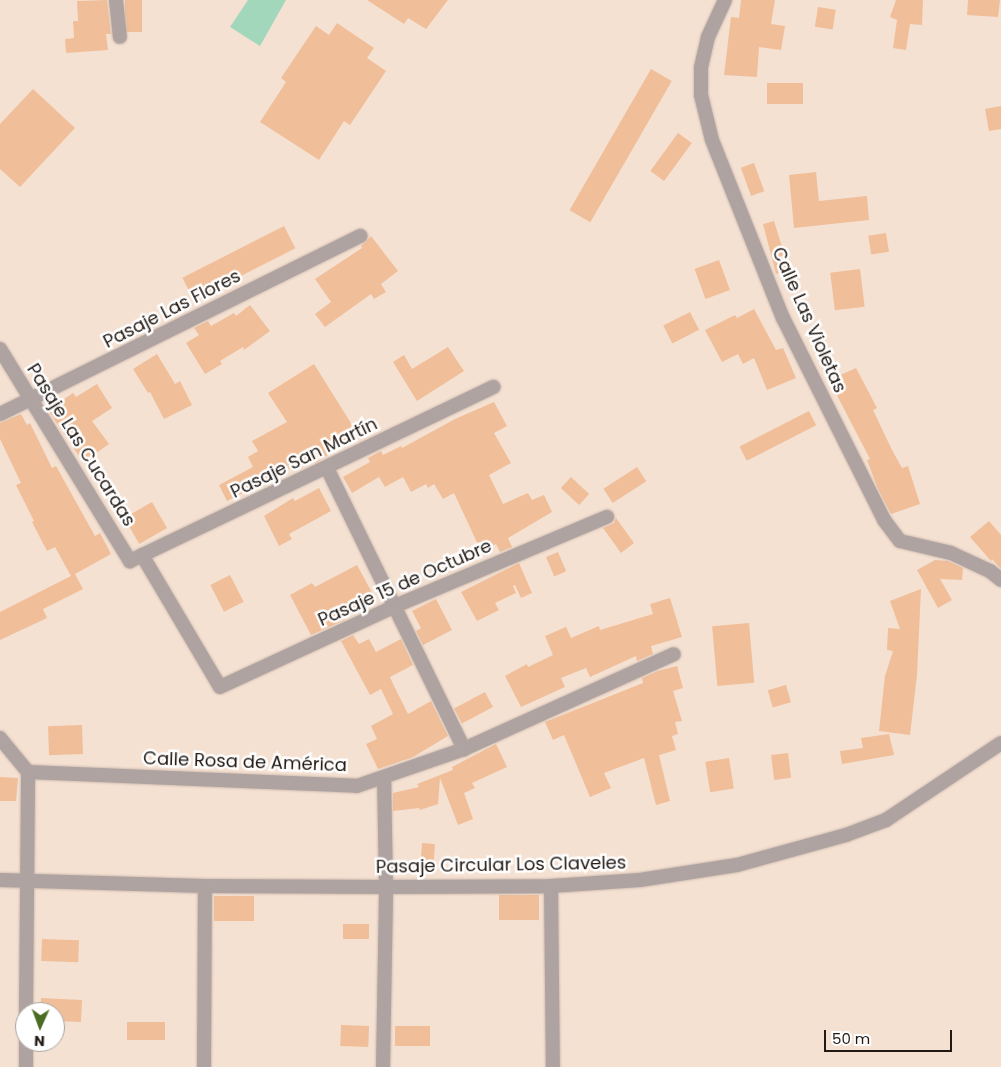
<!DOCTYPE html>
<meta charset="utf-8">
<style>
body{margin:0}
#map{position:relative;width:1001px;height:1067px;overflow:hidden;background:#f5e1d2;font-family:Poppins,sans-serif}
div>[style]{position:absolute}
.green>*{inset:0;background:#a3d7bc}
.building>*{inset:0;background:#f0be99;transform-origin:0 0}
.roads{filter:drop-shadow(0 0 1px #cfbdb0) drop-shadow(0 0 1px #cfbdb0)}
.minor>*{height:14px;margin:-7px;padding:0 7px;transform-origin:7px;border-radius:7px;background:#afa3a2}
span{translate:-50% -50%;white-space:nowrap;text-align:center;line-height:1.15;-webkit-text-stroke:5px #fff;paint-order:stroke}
.street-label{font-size:18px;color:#211914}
.north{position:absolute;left:15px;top:1002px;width:50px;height:50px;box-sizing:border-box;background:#fff;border:1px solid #a6a3a1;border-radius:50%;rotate:182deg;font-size:14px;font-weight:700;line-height:20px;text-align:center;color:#211914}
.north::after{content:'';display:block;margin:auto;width:18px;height:22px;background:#4b6c22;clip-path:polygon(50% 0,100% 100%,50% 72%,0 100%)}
.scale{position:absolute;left:824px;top:1030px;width:128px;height:22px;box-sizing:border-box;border:2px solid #211914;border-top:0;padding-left:6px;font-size:15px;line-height:18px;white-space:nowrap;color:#211914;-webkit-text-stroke:4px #fff;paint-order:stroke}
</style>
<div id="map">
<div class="green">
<i style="clip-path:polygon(248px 0,286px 0,260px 46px,230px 27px)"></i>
</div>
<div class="building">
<i style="clip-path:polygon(107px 0,111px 34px,106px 34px,108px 50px,66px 53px,65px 39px,74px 38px,73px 21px,78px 21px,77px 1px)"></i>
<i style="left:125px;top:0;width:17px;height:32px"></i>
<i style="clip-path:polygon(367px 0,448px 0,426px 29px,408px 18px,404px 24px)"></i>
<i style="clip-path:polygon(741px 0,775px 0,771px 24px,785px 26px,781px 50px,759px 47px,757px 77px,724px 75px,731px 17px,739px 18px)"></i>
<i style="clip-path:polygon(896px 0,923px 0,922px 25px,910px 24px,906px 50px,893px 48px,897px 20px,890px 17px)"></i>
<i style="clip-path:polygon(968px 0,1000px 0,998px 17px,967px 15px)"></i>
<i style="left:818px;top:7px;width:18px;height:20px;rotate:9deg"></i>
<i style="clip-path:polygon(337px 23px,374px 48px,367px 58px,386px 71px,350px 125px,344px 121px,319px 160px,260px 122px,286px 82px,281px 78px,316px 26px,329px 35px)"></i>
<i style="left:651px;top:69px;width:24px;height:163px;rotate:30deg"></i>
<i style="left:767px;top:83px;width:36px;height:21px"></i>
<i style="clip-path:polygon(33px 89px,75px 128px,20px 187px,0 169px,0 124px)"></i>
<i style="clip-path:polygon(1001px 106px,1001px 129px,989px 131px,985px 109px)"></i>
<i style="left:678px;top:133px;width:17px;height:47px;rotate:36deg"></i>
<i style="left:754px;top:163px;width:30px;height:14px;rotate:70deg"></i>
<i style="clip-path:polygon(816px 172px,819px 201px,867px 196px,869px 220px,794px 228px,789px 175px)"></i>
<i style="clip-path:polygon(774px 221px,789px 269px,776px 274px,763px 224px)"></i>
<i style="left:284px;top:226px;width:25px;height:114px;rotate:63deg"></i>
<i style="left:886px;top:233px;width:19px;height:18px;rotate:81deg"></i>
<i style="clip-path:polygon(371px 236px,398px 271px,381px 284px,386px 292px,374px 299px,371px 294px,325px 327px,315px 314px,331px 302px,315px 279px,362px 248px,361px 246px)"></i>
<i style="left:719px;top:260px;width:32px;height:26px;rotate:70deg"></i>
<i style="left:860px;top:269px;width:38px;height:30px;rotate:83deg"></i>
<i style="clip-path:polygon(250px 305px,270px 331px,244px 350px,243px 347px,220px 361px,222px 364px,205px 374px,186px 343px,199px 335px,194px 328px,208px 321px,211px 326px,234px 313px,236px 316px)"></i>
<i style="clip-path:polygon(754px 309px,776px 350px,783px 348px,796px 378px,767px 390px,754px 358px,743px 364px,738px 354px,722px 362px,705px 330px,735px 315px,737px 318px)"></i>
<i style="left:690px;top:312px;width:20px;height:30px;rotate:63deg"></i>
<i style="clip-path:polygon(448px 347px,464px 371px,417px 401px,393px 362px,404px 355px,412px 369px)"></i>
<i style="clip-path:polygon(157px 354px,175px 384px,180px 381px,192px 405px,164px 419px,150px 392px,148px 393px,133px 369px)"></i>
<i style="clip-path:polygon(314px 364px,359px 436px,317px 462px,313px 463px,310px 458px,227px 501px,219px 485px,253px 467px,248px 457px,258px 451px,252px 441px,287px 422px,268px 393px)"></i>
<i style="clip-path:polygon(856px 368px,877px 408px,873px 410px,892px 450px,902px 468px,908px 466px,920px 504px,891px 514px,878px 489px,867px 460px,870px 459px,829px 380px)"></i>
<i style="clip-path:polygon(97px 384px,112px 408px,92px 421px,109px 444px,83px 462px,48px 410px,73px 393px,76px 397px)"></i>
<i style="clip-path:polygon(494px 402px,507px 426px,494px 433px,511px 463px,489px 475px,503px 504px,528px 493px,532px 500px,544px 495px,552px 512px,508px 538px,512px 547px,500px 552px,496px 544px,481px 551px,454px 493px,443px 499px,434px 484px,428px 488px,426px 484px,411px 492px,403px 477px,385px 487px,379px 477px,352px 493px,343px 477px,370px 462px,368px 458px,381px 451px,383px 455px,401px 446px,402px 448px,455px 419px)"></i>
<i style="left:809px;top:411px;width:16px;height:78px;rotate:63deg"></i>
<i style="clip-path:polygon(21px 414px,27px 425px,30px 423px,52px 468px,56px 466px,95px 536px,100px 533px,111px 554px,75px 574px,83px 589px,43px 609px,47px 618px,0 640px,0 612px,71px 576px,55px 547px,47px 551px,32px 522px,34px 521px,16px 485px,21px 483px,0 439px,0 423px)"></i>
<i style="left:637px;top:467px;width:17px;height:40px;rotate:57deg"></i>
<i style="left:571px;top:477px;width:25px;height:15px;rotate:43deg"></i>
<i style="clip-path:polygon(319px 488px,331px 511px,289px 534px,292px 539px,279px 546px,264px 516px,293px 498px,295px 501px)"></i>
<i style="left:152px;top:502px;width:30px;height:32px;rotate:60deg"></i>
<i style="clip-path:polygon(616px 518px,634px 543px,621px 553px,603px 528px,614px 523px)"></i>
<i style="clip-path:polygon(989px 521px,1001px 535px,1001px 569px,992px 559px,991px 561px,970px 537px)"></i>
<i style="left:558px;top:552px;width:21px;height:13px;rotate:67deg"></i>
<i style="clip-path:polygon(935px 560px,948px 561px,963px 568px,962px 580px,940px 579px,952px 600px,938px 608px,917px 570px)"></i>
<i style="clip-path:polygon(519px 563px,532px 593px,521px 598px,515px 585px,513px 586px,516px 593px,495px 603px,499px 610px,477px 621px,461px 592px)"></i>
<i style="clip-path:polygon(357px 565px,376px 600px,343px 617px,345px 620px,311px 635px,290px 595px,312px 583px,315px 587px)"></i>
<i style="left:230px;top:575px;width:30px;height:22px;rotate:63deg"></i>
<i style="clip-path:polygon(921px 589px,917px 675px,910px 735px,879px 731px,885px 676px,893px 651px,887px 650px,888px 628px,900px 629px,890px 601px)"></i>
<i style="clip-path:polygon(670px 598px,682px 637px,651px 646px,653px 654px,637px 661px,636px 656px,590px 677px,586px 668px,561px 678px,565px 687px,521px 707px,505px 676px,527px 664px,528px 667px,553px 655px,545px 636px,566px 627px,571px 638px,599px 626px,600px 630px,653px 614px,650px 604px)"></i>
<i style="clip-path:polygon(436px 599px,452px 630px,423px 645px,416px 631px,421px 628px,412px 611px)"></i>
<i style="left:749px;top:623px;width:60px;height:37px;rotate:85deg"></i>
<i style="clip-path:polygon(353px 635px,359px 644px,369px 639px,376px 652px,401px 639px,413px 665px,390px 677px,394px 686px,408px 714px,431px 701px,448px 736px,413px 757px,378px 769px,366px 744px,377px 739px,371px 726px,393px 714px,381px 689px,370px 695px,341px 641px)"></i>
<i style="clip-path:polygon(677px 666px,683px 688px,673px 691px,682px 721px,675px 722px,678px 734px,672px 736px,676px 750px,659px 755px,670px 801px,656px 805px,644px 758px,604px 773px,611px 788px,590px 797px,564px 735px,553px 740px,545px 722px,643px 683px,642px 678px,658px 671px)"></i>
<i style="left:786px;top:685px;width:18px;height:19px;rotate:74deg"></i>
<i style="left:485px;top:692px;width:17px;height:35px;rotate:62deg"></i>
<i style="left:82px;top:725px;width:29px;height:34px;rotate:88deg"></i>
<i style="clip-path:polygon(889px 734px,894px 755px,842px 764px,840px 751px,863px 748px,861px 738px)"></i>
<i style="clip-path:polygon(496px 744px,507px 767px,472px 783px,475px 788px,464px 793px,473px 819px,458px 825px,440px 778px,438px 804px,420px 810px,419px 808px,393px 811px,393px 793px,419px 787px,417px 784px,453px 770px,452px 767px)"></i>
<i style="left:788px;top:753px;width:25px;height:17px;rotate:83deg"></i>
<i style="left:729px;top:758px;width:31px;height:24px;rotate:81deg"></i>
<i style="clip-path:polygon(0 777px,18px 778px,16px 801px,0 801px)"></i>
<i style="left:422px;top:843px;width:13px;height:27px;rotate:4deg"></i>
<i style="left:499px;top:895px;width:40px;height:25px"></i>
<i style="left:214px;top:896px;width:40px;height:25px"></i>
<i style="left:343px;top:924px;width:26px;height:15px"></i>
<i style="left:42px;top:939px;width:37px;height:22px;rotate:2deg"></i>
<i style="clip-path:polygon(41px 998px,82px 1000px,81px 1022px,55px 1021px,55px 1012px,41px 1012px)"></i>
<i style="left:165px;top:1022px;width:18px;height:38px;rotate:90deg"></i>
<i style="left:341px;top:1025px;width:28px;height:21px;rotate:2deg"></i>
<i style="left:395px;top:1026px;width:35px;height:20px"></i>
</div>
<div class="roads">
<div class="minor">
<i style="left:116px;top:0;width:37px;rotate:84deg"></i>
<i style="left:725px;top:0;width:41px;rotate:114.7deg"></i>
<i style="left:708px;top:37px;width:32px;rotate:103deg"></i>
<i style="left:701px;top:68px;width:27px;rotate:90deg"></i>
<i style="left:701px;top:95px;width:46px;rotate:76.3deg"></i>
<i style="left:712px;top:140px;width:192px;rotate:68.3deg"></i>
<i style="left:783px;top:318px;width:226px;rotate:63.4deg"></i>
<i style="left:884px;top:520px;width:26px;rotate:53deg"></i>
<i style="left:900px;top:541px;width:52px;rotate:13.2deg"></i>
<i style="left:951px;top:553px;width:43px;rotate:24.8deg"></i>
<i style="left:990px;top:571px;width:14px;rotate:39deg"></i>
<i style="left:0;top:349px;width:249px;rotate:58.5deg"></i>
<i style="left:130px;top:561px;width:403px;rotate:-25.6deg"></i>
<i style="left:0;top:414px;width:402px;rotate:-26.3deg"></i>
<i style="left:327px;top:468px;width:313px;rotate:64deg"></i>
<i style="left:142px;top:555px;width:153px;rotate:59.4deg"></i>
<i style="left:220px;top:687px;width:193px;rotate:-24.8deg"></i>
<i style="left:395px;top:606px;width:230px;rotate:-22.8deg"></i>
<i style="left:0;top:738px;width:44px;rotate:50.5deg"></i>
<i style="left:28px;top:772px;width:329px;rotate:2.4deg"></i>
<i style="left:357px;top:786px;width:113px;rotate:-19.1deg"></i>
<i style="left:464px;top:749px;width:230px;rotate:-24.3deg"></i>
<i style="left:0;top:880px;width:205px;rotate:1.7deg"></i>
<i style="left:205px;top:886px;width:181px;rotate:0.3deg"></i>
<i style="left:386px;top:887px;width:165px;rotate:-0.3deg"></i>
<i style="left:551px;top:886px;width:89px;rotate:-3.9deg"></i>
<i style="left:640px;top:880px;width:98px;rotate:-8.8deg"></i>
<i style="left:737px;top:865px;width:113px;rotate:-15.4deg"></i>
<i style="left:846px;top:835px;width:43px;rotate:-20.6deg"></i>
<i style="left:886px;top:820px;width:138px;rotate:-33.8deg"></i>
<i style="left:551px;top:886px;width:181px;rotate:89.4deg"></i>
<i style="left:26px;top:1012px;width:240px;rotate:-89.5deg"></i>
<i style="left:26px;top:1067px;width:25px;rotate:-90deg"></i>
<i style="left:204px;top:1067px;width:181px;rotate:-89.7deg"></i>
<i style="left:383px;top:1067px;width:180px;rotate:-89deg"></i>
<i style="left:386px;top:887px;width:110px;rotate:-91deg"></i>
</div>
</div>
<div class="street-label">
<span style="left:172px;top:309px;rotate:-27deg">Pasaje Las Flores</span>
<span style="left:809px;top:320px;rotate:66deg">Calle Las Violetas</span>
<span style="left:81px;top:445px;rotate:58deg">Pasaje Las Cucardas</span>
<span style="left:304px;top:458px;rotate:-26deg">Pasaje San Martín</span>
<span style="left:405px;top:583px;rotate:-24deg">Pasaje 15 de Octubre</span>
<span style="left:245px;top:762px;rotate:2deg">Calle Rosa de América</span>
<span style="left:501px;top:865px;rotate:-1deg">Pasaje Circular Los Claveles</span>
</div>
<div class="north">N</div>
<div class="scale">50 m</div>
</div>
